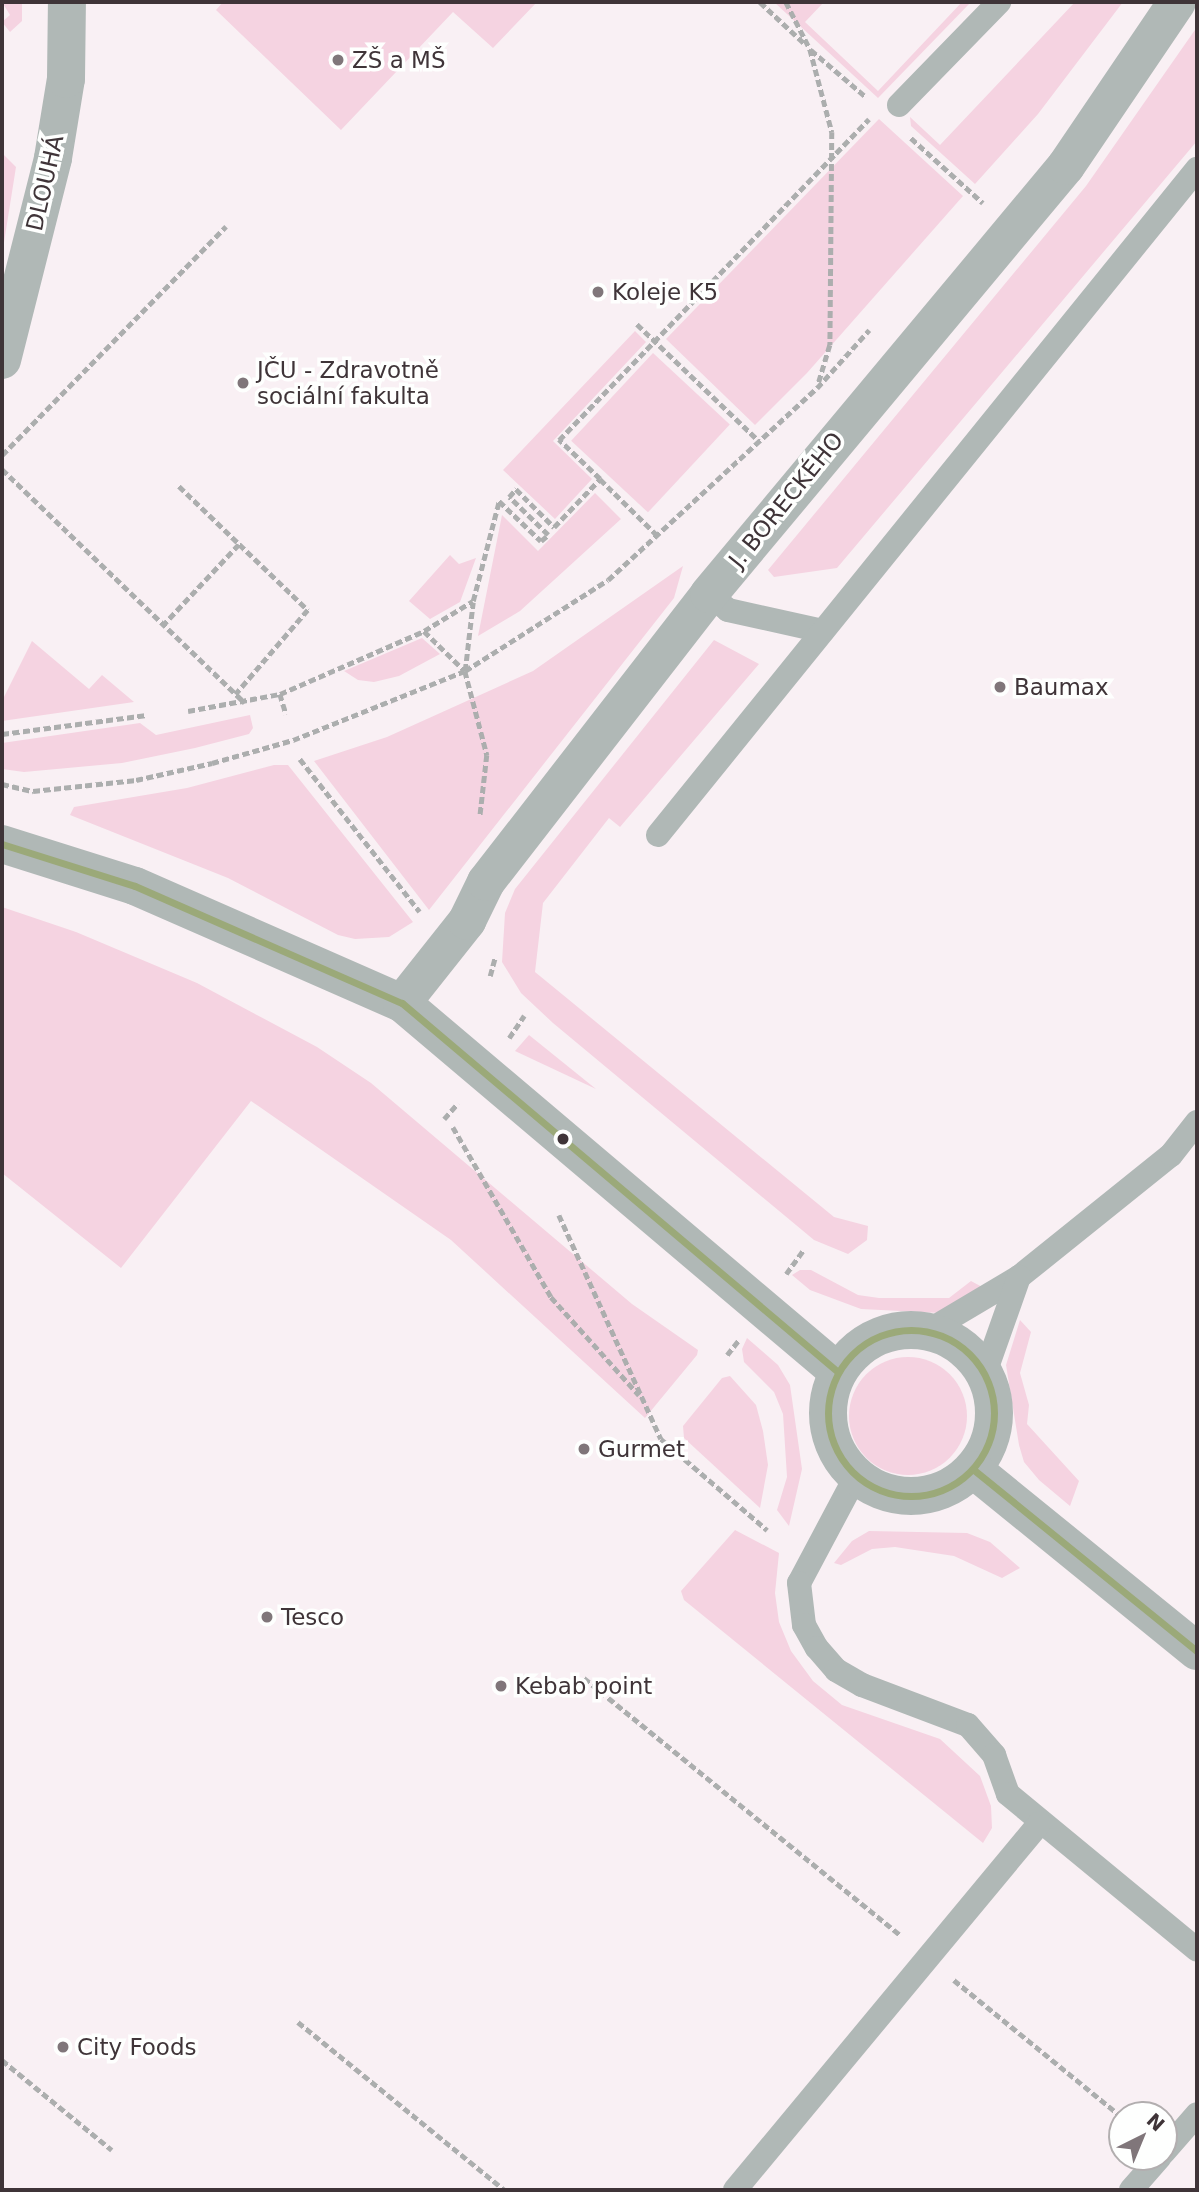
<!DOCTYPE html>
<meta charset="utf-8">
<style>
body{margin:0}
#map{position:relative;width:1199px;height:2192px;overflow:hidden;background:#f9f0f4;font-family:"DejaVu Sans",sans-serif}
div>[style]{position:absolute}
.green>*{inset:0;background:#f5d3e1;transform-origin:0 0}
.round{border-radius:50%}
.path>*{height:4.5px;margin-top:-2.25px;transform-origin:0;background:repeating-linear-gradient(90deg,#acaeae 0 7px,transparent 0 10.5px)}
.lane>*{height:24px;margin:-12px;padding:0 12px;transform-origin:12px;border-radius:12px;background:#b0b8b6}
.street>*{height:38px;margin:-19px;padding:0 19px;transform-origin:19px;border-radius:19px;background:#b0b8b6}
.street>.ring{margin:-19px;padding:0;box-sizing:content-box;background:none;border:38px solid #b0b8b6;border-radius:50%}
.bus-1>*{height:7px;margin:-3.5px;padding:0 3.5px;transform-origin:3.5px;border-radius:3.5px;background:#9ba979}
.bus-1>.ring{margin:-3.5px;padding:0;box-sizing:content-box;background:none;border:7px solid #9ba979;border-radius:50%}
.dots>*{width:19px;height:19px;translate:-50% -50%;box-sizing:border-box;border:4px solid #fefffe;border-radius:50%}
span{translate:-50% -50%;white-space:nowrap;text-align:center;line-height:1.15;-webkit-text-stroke:7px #fefffe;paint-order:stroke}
.poi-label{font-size:23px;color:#3f3438}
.left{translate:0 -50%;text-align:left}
.street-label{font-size:23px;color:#3f3438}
.frame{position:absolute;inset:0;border:4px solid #3f3438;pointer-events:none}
.north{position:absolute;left:1108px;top:2101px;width:70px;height:70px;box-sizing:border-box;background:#fefffe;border:2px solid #b2aeaf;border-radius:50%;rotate:43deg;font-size:19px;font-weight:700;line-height:28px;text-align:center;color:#3f3438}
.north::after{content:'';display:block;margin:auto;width:24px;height:32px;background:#80767a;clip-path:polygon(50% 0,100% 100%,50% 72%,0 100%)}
</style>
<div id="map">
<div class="green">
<i style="clip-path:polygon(2px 2px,22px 2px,22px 21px,10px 32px,2px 22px,10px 15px)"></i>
<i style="clip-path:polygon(223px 2px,537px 2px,493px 48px,453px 12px,341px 130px,216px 10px)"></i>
<i style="clip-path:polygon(774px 2px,824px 2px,805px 22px,878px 91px,962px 2px,971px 2px,878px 98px)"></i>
<i style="clip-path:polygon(1075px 2px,1123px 2px,1038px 114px,975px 184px,911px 126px,910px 117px,940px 145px)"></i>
<i style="clip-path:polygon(1197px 27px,1197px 141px,837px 568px,774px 577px,768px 570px,1086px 186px)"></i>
<i style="clip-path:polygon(879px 119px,963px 196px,807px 373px,755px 425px,666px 339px)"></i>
<i style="clip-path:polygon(2px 153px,16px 167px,2px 255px)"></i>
<i style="clip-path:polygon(635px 331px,646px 342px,553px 441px,592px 479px,555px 519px,503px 470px)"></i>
<i style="left:653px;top:353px;width:105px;height:120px;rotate:43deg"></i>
<i style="clip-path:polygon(595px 493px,621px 519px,520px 611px,478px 636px,502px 515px,538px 551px)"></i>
<i style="clip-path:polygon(450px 555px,459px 564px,476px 558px,460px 602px,430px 619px,409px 601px)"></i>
<i style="clip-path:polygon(683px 566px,674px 598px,429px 910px,314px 761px,387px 737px,533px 671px)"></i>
<i style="clip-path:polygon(422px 638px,440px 654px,399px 676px,374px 682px,358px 680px,344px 671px)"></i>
<i style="clip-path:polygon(714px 640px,759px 664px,620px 827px,609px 818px,543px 903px,535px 972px,834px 1217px,868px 1226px,867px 1240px,848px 1254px,814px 1240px,553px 1023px,521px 993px,502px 962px,505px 913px,515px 889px)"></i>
<i style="clip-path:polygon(32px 641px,89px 689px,102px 675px,134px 702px,2px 721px,2px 701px)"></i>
<i style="clip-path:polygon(250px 715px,253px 728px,249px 734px,195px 748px,122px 763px,24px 772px,2px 769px,2px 743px,140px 723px,156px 735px)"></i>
<i style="clip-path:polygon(274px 765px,288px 765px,413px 922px,389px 937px,355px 939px,338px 935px,228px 878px,70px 815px,74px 807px,187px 788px)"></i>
<i style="clip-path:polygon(2px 907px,76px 932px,197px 983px,317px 1047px,371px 1083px,632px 1304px,698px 1350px,697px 1355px,645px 1418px,451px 1240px,251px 1101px,121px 1268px,2px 1173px)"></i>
<i style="clip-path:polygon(529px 1035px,596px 1089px,515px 1051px)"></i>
<i style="clip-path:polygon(800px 1270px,811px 1270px,858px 1295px,879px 1298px,949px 1298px,971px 1281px,984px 1288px,941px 1313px,861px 1309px,810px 1290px,792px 1275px)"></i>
<i style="clip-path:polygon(1020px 1320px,1031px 1332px,1020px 1373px,1029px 1405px,1027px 1424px,1079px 1481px,1070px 1506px,1039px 1480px,1024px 1462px,1019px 1445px,1006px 1365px)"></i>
<i style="clip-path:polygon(747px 1338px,778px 1365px,790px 1385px,802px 1469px,789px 1526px,777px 1510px,787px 1477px,783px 1414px,774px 1392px,744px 1362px,742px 1349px)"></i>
<i class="round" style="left:849px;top:1357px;width:118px;height:118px"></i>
<i style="clip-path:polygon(730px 1376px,756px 1405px,763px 1431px,768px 1465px,760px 1508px,684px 1438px,683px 1426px,722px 1378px)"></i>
<i style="clip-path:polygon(735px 1530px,779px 1553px,775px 1593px,779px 1622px,791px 1651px,813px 1681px,842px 1705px,940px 1739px,980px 1776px,991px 1806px,992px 1828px,983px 1843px,684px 1600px,681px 1591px)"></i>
<i style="clip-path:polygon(869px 1531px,967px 1533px,990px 1542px,1020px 1568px,1002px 1578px,954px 1556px,895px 1547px,872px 1549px,841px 1565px,834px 1563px,852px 1541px)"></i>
</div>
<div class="path">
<i style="left:760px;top:2px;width:62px;rotate:43deg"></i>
<i style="left:786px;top:2px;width:53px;rotate:62.9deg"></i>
<i style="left:810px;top:49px;width:86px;rotate:75.2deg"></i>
<i style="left:832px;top:132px;width:213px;rotate:90.5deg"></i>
<i style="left:830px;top:345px;width:42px;rotate:106.7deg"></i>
<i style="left:811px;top:50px;width:72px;rotate:40.5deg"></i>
<i style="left:911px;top:138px;width:97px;rotate:42.1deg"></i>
<i style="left:637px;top:324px;width:169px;rotate:43.8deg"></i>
<i style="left:2px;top:455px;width:320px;rotate:-45.6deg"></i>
<i style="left:2px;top:469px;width:337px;rotate:43.9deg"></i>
<i style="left:600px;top:479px;width:57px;rotate:-136.4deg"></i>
<i style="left:559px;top:440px;width:446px;rotate:-46deg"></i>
<i style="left:179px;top:486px;width:179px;rotate:43.9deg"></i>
<i style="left:308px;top:610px;width:111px;rotate:130.6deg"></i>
<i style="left:162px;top:626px;width:112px;rotate:-46.8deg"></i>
<i style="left:424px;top:631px;width:57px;rotate:44.3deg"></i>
<i style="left:465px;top:671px;width:69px;rotate:-83.4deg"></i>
<i style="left:465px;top:671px;width:87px;rotate:75.3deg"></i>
<i style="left:487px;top:755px;width:62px;rotate:96.4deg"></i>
<i style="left:280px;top:694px;width:21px;rotate:73deg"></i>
<i style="left:188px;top:711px;width:94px;rotate:-10.5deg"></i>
<i style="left:280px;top:694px;width:157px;rotate:-23.6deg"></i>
<i style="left:424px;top:631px;width:57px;rotate:-31.5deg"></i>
<i style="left:473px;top:601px;width:103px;rotate:-75.4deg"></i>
<i style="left:499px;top:501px;width:58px;rotate:43.6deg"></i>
<i style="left:541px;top:541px;width:9px;rotate:-41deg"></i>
<i style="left:548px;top:535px;width:54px;rotate:-135.7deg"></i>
<i style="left:509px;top:497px;width:11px;rotate:-49deg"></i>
<i style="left:516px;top:489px;width:54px;rotate:45deg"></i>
<i style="left:554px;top:527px;width:66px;rotate:-46.2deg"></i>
<i style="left:600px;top:479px;width:81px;rotate:44.5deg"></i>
<i style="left:2px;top:734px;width:146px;rotate:-7.5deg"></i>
<i style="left:300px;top:759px;width:194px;rotate:51.9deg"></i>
<i style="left:2px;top:784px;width:32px;rotate:13deg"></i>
<i style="left:33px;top:791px;width:104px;rotate:-6.1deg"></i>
<i style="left:136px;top:780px;width:78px;rotate:-12.6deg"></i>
<i style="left:212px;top:763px;width:84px;rotate:-15.9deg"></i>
<i style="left:293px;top:740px;width:185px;rotate:-21.9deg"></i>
<i style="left:465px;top:671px;width:169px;rotate:-32.5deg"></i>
<i style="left:608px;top:580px;width:284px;rotate:-42.6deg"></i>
<i style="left:817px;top:388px;width:78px;rotate:-48.1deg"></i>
<i style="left:490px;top:976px;width:20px;rotate:-75deg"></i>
<i style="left:509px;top:1038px;width:27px;rotate:-56deg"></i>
<i style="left:444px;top:1119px;width:21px;rotate:-49deg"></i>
<i style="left:453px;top:1127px;width:196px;rotate:60deg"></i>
<i style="left:551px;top:1297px;width:132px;rotate:48.1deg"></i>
<i style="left:559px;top:1215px;width:246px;rotate:65.5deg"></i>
<i style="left:661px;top:1439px;width:140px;rotate:40.6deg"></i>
<i style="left:786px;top:1274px;width:31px;rotate:-54deg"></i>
<i style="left:727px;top:1355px;width:18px;rotate:-52deg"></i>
<i style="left:584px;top:1678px;width:409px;rotate:39.1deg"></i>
<i style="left:954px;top:1980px;width:217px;rotate:39.2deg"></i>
<i style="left:298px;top:2022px;width:267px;rotate:39.1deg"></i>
<i style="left:2px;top:2060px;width:142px;rotate:39.3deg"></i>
</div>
<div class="lane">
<i style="left:899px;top:105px;width:144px;rotate:-45.8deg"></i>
<i style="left:709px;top:594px;width:25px;rotate:40deg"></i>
<i style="left:728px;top:610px;width:97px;rotate:12.5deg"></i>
<i style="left:658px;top:835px;width:857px;rotate:-51.02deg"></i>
<i style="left:928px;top:1331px;width:106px;rotate:-30.7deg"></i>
<i style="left:1019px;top:1277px;width:195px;rotate:-38.8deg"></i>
<i style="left:1171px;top:1155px;width:42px;rotate:-51.8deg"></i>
<i style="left:985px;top:1373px;width:102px;rotate:-70.5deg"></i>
<i style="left:856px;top:1476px;width:121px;rotate:118deg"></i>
<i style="left:799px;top:1583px;width:42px;rotate:83.2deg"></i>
<i style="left:804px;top:1625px;width:26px;rotate:61deg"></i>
<i style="left:817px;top:1648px;width:29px;rotate:49deg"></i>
<i style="left:836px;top:1670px;width:30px;rotate:30deg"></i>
<i style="left:862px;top:1685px;width:113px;rotate:20.7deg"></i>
<i style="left:968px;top:1725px;width:40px;rotate:49deg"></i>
<i style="left:994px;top:1755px;width:41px;rotate:70.3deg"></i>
<i style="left:1008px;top:1794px;width:245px;rotate:39.5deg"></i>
<i style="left:1164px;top:2152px;width:50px;rotate:-49deg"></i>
<i style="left:735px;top:2190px;width:476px;rotate:-50.3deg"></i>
<i style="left:1131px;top:2190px;width:44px;rotate:-48.7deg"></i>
</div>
<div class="street">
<i style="left:2px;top:360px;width:208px;rotate:-75.8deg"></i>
<i style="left:53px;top:158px;width:80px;rotate:-80.7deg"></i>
<i style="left:66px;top:79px;width:77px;rotate:-89.3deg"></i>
<i style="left:2px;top:844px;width:139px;rotate:17.5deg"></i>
<i style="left:135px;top:886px;width:292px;rotate:23.7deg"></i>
<i style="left:402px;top:1003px;width:571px;rotate:40.24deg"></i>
<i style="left:402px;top:1003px;width:105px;rotate:-51.6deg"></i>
<i style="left:467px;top:921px;width:43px;rotate:-64deg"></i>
<i style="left:486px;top:882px;width:364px;rotate:-52.2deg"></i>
<i style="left:709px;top:594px;width:557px;rotate:-50.17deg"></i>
<i style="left:1066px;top:166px;width:198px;rotate:-55.9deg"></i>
<i class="ring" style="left:828px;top:1330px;width:128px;height:128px"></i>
<i style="left:974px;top:1470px;width:287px;rotate:39.1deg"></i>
</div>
<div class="bus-1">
<i style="left:2px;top:844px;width:139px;rotate:17.5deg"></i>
<i style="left:135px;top:886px;width:292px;rotate:23.7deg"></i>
<i style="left:402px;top:1003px;width:571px;rotate:40.24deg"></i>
<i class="ring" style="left:828px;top:1330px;width:159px;height:159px"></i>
<i style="left:974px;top:1470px;width:287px;rotate:39.1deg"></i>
</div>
<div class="dots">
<i style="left:338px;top:60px;background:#80767a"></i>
<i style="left:598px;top:292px;background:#80767a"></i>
<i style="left:243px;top:383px;background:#80767a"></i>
<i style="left:1000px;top:687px;background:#80767a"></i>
<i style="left:563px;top:1139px;background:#3f3438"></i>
<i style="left:584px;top:1449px;background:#80767a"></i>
<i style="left:267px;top:1617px;background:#80767a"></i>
<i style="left:501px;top:1686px;background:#80767a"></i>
<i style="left:63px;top:2047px;background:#80767a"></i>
</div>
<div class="poi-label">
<span class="left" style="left:352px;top:60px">ZŠ a MŠ</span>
<span class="left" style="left:612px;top:292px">Koleje K5</span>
<span class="left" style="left:257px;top:383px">JČU - Zdravotně<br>sociální fakulta</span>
<span class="left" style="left:1014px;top:687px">Baumax</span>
<span class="left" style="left:598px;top:1449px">Gurmet</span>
<span class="left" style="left:281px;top:1617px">Tesco</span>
<span class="left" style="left:515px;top:1686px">Kebab point</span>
<span class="left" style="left:77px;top:2047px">City Foods</span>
</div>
<div class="street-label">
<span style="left:45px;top:183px;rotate:-77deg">DLOUHÁ</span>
<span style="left:786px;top:500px;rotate:-51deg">J. BORECKÉHO</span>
</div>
<div class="frame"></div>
<div class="north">N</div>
</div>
